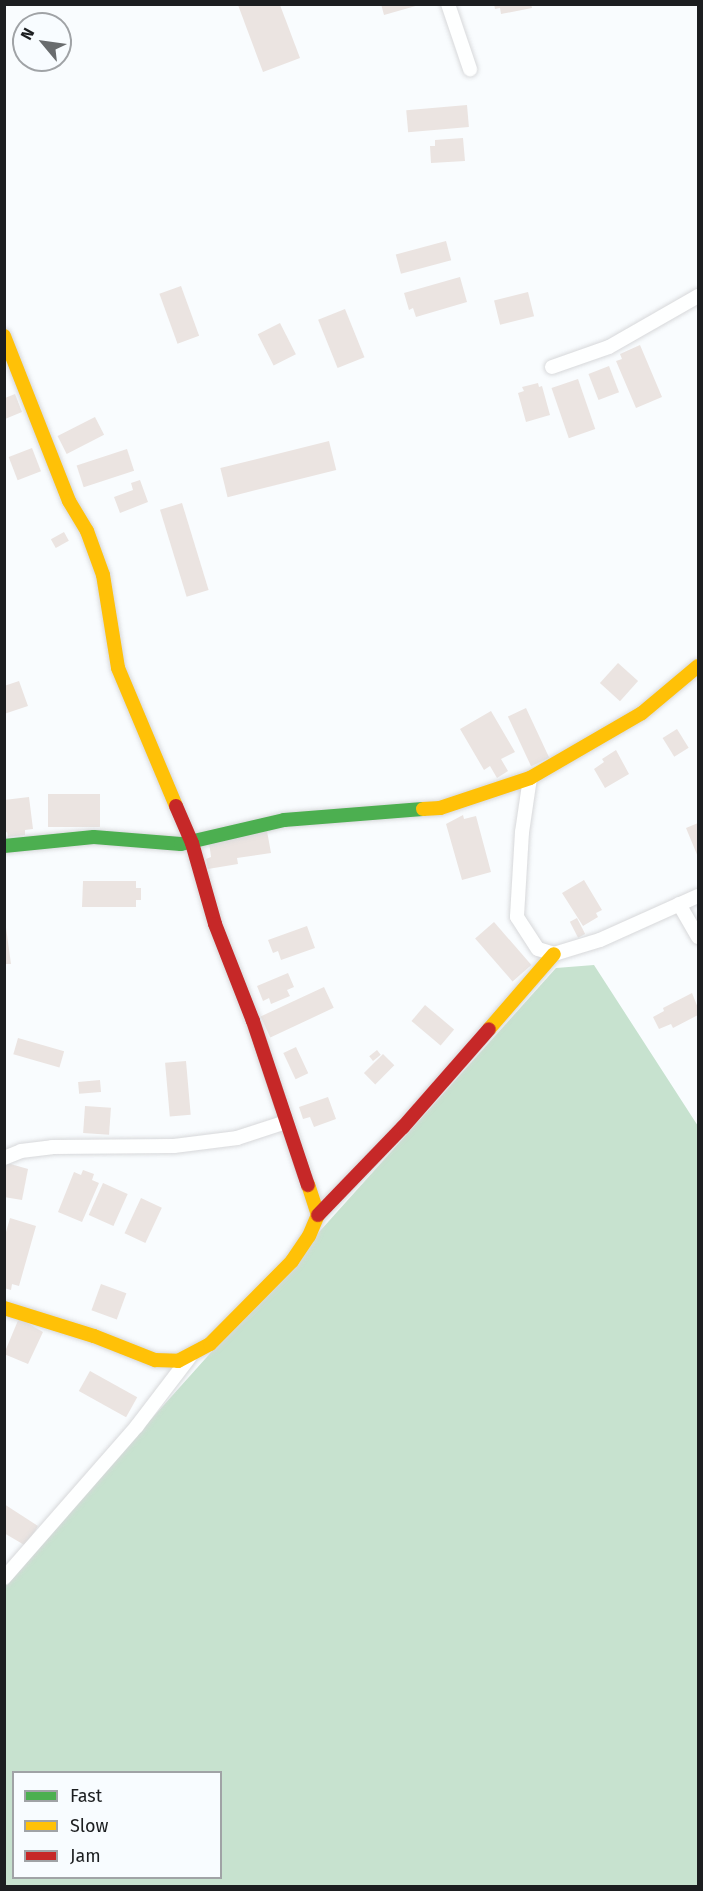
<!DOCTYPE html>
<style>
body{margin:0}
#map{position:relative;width:703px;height:1891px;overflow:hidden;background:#f9fcfe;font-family:"Fira Sans",sans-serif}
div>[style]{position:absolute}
.forest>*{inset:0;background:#c7e2cf}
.building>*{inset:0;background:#ebe4e1;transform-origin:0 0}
.roads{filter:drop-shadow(0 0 2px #d7d8da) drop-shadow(0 0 2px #d7d8da)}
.street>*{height:14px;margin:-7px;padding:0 7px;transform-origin:7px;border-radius:7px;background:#feffff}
.fast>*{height:14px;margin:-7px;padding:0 7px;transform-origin:7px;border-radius:7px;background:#4caf50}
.slow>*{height:14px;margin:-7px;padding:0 7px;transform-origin:7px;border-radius:7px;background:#ffc107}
.jam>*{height:14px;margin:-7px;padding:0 7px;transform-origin:7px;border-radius:7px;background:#c62828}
span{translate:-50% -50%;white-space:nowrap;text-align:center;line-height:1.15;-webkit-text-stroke:6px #f8fcff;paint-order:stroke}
.frame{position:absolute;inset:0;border:6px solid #1c1e20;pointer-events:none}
.legend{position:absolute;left:12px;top:1771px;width:210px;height:108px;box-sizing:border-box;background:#f8fcff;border:2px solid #a0a3a6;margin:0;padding:8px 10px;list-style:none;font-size:18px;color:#1c1e20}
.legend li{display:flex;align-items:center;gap:12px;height:30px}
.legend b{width:30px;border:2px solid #a0a3a6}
.north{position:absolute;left:12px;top:12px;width:60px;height:60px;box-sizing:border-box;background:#f8fcff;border:2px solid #a0a3a6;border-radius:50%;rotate:299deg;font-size:16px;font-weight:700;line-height:24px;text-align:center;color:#1c1e20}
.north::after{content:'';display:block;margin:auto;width:21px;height:27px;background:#696c6e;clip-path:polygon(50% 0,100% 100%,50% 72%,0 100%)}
</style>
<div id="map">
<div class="forest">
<i style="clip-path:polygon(evenodd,594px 965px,698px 1126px,698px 1886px,5px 1886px,5px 1582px,556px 968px,594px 965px,14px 1772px,220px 1772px,220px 1878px,14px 1878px,14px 1772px)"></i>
</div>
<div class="building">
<i style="clip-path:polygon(381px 4px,419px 4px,419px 5px,384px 15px)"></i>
<i style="clip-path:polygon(494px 4px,531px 4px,532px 8px,501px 14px,500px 8px,495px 9px)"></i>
<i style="clip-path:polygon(238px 5px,280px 5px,300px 58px,263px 72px)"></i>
<i style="left:467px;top:105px;width:22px;height:61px;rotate:85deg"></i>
<i style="clip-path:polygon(463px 138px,465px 161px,431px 163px,430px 146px,435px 146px,435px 140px)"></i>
<i style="left:446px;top:241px;width:20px;height:52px;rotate:75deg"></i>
<i style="clip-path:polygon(460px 277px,467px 302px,416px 317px,413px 308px,409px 310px,404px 293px)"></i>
<i style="left:181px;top:286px;width:53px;height:23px;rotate:70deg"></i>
<i style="left:528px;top:292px;width:25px;height:35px;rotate:76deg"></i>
<i style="left:345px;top:309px;width:52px;height:29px;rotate:68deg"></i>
<i style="left:280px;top:323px;width:35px;height:25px;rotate:63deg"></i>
<i style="clip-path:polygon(640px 345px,662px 397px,636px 408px,616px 361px,622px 359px,620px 354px)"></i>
<i style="left:609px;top:366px;width:28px;height:22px;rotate:69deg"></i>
<i style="left:578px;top:379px;width:53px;height:28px;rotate:71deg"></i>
<i style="clip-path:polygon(538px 383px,539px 387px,542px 386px,550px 415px,526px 422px,518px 393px,524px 391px,522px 387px)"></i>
<i style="clip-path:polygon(15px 394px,22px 412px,5px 419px,5px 398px)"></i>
<i style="left:95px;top:417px;width:20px;height:42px;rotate:63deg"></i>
<i style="left:329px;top:441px;width:30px;height:112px;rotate:76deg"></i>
<i style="left:32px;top:448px;width:25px;height:25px;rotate:69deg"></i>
<i style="left:127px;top:449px;width:23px;height:53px;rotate:72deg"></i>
<i style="clip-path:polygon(140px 480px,148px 502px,120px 513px,114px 497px,133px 490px,131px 483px)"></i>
<i style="left:182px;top:503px;width:91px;height:23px;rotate:73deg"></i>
<i style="left:64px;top:532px;width:10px;height:15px;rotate:61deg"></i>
<i style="left:618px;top:663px;width:27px;height:27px;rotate:42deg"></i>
<i style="clip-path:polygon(19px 681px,28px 706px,4px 714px,4px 686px)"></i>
<i style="left:526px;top:708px;width:55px;height:20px;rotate:65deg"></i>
<i style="clip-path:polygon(491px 711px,515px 752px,501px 759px,508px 771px,497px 778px,490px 766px,484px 770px,460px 729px)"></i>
<i style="left:677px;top:729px;width:22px;height:17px;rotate:58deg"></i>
<i style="clip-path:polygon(616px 750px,629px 774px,605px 788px,594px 769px,604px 762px,602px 759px)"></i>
<i style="left:48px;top:794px;width:52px;height:33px"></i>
<i style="clip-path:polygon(29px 797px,33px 829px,25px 830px,25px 835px,8px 837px,7px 832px,4px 833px,4px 800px)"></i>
<i style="clip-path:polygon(463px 815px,464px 819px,476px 816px,491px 872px,462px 880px,446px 824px)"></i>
<i style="clip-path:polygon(698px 823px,698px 857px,686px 828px)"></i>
<i style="clip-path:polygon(267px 831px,271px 853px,237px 858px,238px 864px,208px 869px,206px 859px,211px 857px,209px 842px)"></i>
<i style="clip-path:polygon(584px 880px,602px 910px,596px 913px,598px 917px,583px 926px,562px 893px)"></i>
<i style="clip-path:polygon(83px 881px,136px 881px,136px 888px,141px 888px,141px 900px,136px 900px,136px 907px,82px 907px)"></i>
<i style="clip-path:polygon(4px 913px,11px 964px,4px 964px)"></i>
<i style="left:577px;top:918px;width:18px;height:8px;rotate:63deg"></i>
<i style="left:494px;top:922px;width:57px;height:25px;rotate:49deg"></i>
<i style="clip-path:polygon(307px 926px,315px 948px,281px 960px,278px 951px,273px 953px,268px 940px)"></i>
<i style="clip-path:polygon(288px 973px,294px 987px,287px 990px,290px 996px,271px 1004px,269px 998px,263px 1001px,257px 986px)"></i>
<i style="left:324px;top:987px;width:23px;height:70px;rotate:65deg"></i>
<i style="clip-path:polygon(692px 993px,698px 1008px,698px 1015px,673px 1028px,671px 1024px,659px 1029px,653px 1017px,664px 1011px,663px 1008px)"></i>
<i style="left:425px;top:1005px;width:38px;height:21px;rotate:40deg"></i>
<i style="left:18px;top:1038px;width:48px;height:17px;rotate:16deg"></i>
<i style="left:296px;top:1047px;width:29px;height:14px;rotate:65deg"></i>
<i style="left:377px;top:1050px;width:6px;height:10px;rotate:51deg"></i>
<i style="left:383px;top:1054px;width:16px;height:27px;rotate:45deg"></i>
<i style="left:186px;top:1061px;width:54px;height:21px;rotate:85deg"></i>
<i style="left:100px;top:1080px;width:12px;height:22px;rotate:85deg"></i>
<i style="clip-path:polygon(328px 1097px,336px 1119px,314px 1127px,310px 1117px,303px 1119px,299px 1107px)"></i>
<i style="left:85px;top:1106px;width:26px;height:27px;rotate:4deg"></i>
<i style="clip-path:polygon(7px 1163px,28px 1169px,22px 1200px,4px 1197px,4px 1165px)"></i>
<i style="clip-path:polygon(83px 1170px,94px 1174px,92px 1180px,99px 1183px,82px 1222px,58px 1212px,74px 1172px,81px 1175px)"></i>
<i style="left:103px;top:1183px;width:27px;height:35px;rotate:24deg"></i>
<i style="left:141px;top:1198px;width:23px;height:39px;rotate:25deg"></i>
<i style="clip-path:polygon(10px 1218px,36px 1226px,19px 1286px,12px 1284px,11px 1290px,4px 1288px,4px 1239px)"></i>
<i style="left:101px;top:1284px;width:27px;height:28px;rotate:20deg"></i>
<i style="clip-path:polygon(19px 1318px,43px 1332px,28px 1364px,4px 1354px)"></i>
<i style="left:90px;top:1371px;width:54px;height:23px;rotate:29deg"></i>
<i style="clip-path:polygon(4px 1504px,38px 1526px,26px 1546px,4px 1533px)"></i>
</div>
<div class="roads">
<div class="street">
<i style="left:448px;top:4px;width:69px;rotate:71.3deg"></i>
<i style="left:552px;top:367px;width:60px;rotate:-19.3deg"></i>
<i style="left:609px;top:347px;width:103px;rotate:-29.8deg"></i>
<i style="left:530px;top:778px;width:55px;rotate:98.4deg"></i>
<i style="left:522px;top:832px;width:85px;rotate:93.4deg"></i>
<i style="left:517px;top:917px;width:38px;rotate:57deg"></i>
<i style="left:538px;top:949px;width:17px;rotate:17deg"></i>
<i style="left:554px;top:954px;width:48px;rotate:-16.9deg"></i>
<i style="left:600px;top:940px;width:107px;rotate:-24.2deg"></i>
<i style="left:679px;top:904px;width:38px;rotate:60deg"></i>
<i style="left:4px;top:1158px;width:18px;rotate:-22deg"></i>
<i style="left:21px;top:1151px;width:31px;rotate:-7deg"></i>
<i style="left:52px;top:1147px;width:122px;rotate:-0.5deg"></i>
<i style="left:174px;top:1146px;width:64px;rotate:-7.2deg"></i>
<i style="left:237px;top:1138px;width:52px;rotate:-18.1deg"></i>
<i style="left:4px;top:1578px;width:202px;rotate:-48.8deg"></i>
<i style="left:137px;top:1426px;width:86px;rotate:-52.6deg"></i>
</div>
<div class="fast">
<i style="left:4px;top:846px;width:90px;rotate:-5.7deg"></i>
<i style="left:94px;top:837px;width:87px;rotate:4.6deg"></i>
<i style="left:181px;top:844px;width:106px;rotate:-13.1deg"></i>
<i style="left:284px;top:820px;width:139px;rotate:-4.5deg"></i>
</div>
<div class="slow">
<i style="left:4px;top:336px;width:177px;rotate:68.5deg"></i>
<i style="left:69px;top:501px;width:35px;rotate:59deg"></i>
<i style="left:87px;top:531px;width:47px;rotate:70deg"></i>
<i style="left:103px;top:575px;width:94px;rotate:80.8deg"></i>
<i style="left:118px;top:668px;width:150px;rotate:67.2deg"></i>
<i style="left:423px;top:809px;width:17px;rotate:-3deg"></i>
<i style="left:440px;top:808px;width:95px;rotate:-18.4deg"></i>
<i style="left:530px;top:778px;width:129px;rotate:-30.1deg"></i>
<i style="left:642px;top:713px;width:73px;rotate:-40deg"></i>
<i style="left:489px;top:1029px;width:99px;rotate:-49.1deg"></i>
<i style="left:4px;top:1308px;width:94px;rotate:17.3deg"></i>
<i style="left:94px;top:1336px;width:66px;rotate:21.5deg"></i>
<i style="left:155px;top:1360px;width:23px;rotate:2deg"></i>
<i style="left:178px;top:1361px;width:36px;rotate:-28deg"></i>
<i style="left:210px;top:1344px;width:117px;rotate:-45.3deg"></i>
<i style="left:292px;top:1261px;width:30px;rotate:-56deg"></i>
<i style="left:309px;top:1236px;width:23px;rotate:-67deg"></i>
<i style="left:318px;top:1215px;width:32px;rotate:-108deg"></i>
</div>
<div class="jam">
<i style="left:176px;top:806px;width:40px;rotate:66.6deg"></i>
<i style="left:192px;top:843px;width:84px;rotate:74.1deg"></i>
<i style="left:215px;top:924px;width:104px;rotate:68.6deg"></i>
<i style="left:253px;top:1021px;width:173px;rotate:71.5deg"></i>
<i style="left:318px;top:1215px;width:122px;rotate:-46deg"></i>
<i style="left:403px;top:1127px;width:130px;rotate:-48.7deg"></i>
</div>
</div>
<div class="frame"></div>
<ul class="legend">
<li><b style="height:8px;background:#4caf50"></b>Fast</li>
<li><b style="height:8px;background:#ffc107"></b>Slow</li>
<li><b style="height:8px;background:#c62828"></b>Jam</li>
</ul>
<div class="north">N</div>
</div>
